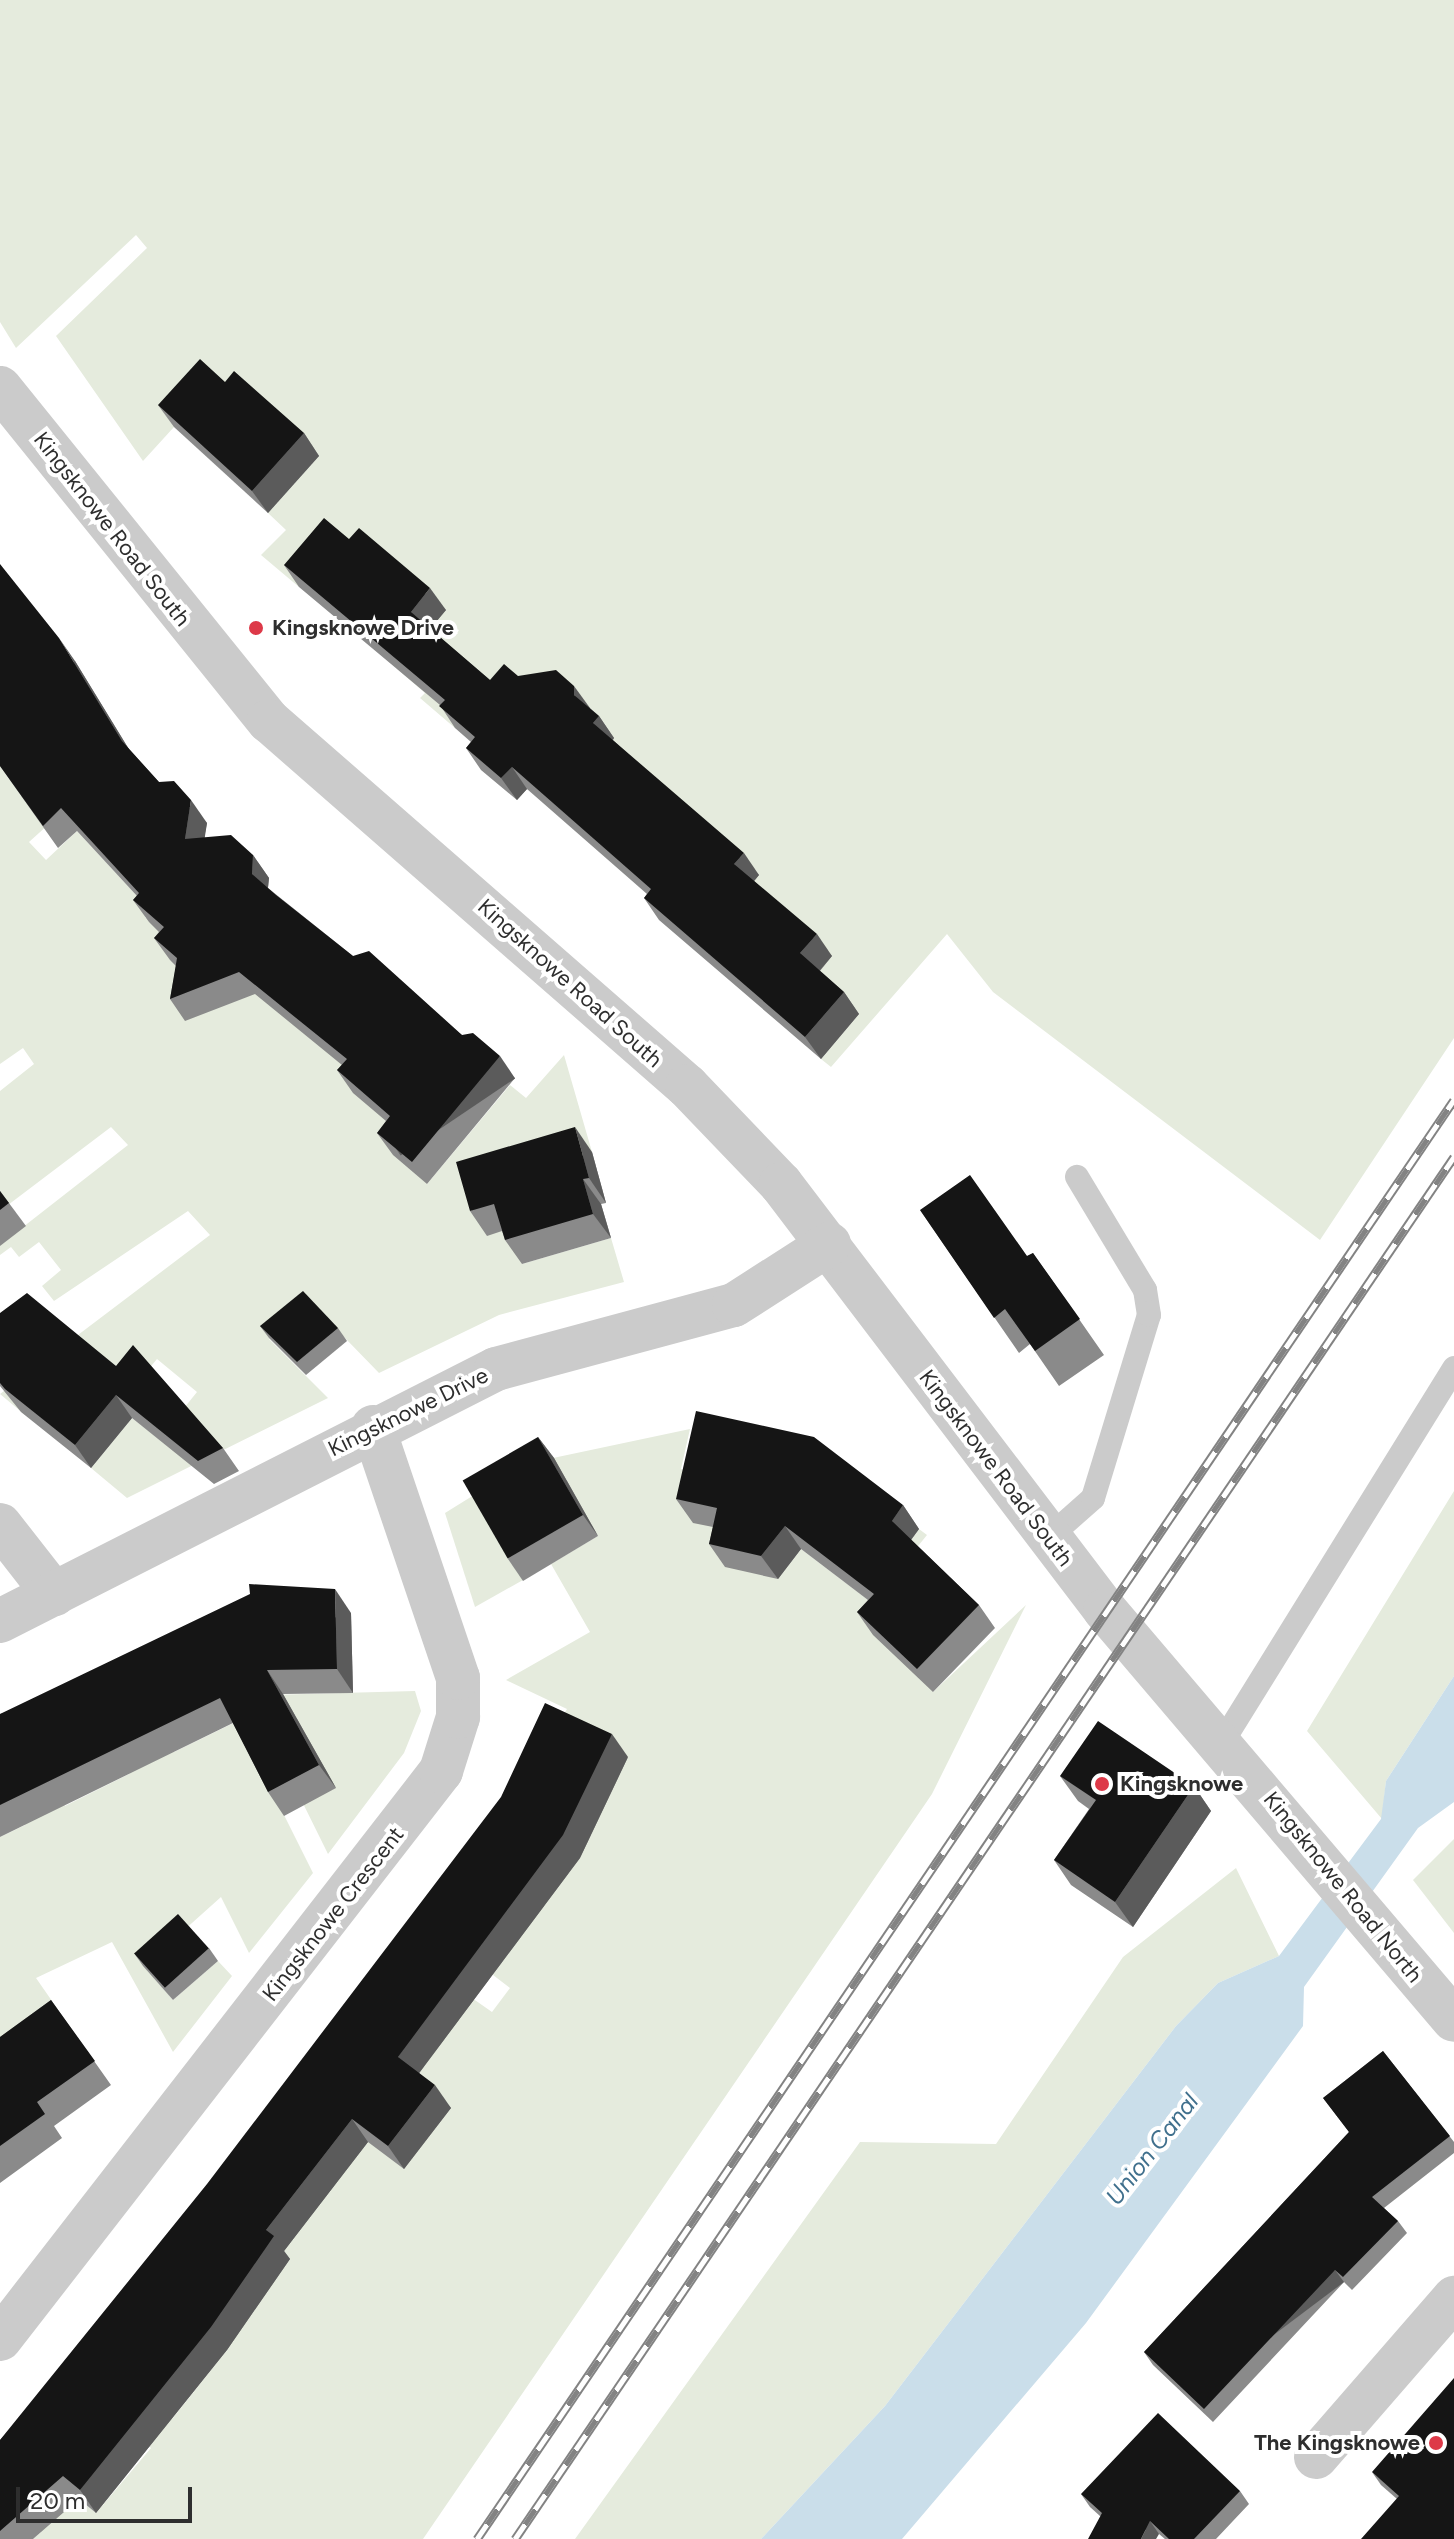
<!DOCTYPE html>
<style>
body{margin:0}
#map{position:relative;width:1454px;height:2539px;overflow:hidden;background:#fff;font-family:Figtree,sans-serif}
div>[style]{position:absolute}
.green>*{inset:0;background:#e5ebdd}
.water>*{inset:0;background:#cadeea}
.lane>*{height:24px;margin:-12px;padding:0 12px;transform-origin:12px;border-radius:12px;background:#cbcbcb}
.street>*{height:44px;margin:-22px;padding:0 22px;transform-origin:22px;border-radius:22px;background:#cbcbcb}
.rail>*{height:9px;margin-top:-4.5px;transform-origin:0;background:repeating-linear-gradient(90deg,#fff 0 18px,#838383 0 36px);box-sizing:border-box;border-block:2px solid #838383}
.wall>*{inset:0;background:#8a8a8a}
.shaded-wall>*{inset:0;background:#5b5b5b;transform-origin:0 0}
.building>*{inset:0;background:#151515;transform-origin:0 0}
.dots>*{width:22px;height:22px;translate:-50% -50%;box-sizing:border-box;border:4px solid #fff;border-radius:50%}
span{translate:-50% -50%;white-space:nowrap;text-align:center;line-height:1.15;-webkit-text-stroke:8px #fff;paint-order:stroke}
.street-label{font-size:22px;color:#2e2e2e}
.poi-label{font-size:22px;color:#2e2e2e;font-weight:700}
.left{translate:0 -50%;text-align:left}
.right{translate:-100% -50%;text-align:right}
.water-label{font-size:24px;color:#40708d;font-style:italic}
.scale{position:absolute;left:16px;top:2487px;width:176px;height:36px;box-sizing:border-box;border:4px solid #2e2e2e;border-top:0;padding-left:10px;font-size:24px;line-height:28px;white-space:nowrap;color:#2e2e2e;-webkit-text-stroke:6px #fff;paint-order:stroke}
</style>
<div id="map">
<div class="green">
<i style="clip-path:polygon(0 0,1454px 0,1454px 1038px,1320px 1240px,993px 992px,947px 934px,831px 1067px,821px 1059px,859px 1014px,489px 689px,455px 728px,420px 698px,425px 693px,397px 669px,445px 610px,340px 540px,299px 587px,261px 555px,286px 530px,268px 513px,319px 456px,215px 382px,143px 461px,56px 336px,147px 248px,136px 235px,16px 348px,0 322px)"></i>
<i style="clip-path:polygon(129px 752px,29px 842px,46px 860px,77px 831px,138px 897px,205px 837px,212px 845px,145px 918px,299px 924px,427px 1184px,510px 1085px,526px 1098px,564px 1055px,592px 1152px,474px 1187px,512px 1229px,522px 1264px,611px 1238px,624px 1282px,499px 1315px,379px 1373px,312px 1304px,269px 1339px,328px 1398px,127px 1498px,91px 1468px,132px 1418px,159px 1439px,197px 1392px,157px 1359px,132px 1389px,25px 1415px,0 1394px,210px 1235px,188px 1211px,54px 1301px,42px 1286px,61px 1270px,39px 1242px,19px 1257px,11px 1247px,0 1255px,0 1245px,128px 1145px,111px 1127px,8px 1205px,0 1195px,0 1091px,34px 1064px,23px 1048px,0 1064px,0 766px,9px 779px)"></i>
<i style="clip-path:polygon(690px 1429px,681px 1469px,703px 1475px,733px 1531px,781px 1575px,801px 1549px,867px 1599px,919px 1529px,927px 1535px,914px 1551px,933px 1692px,1026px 1605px,932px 1794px,423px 2539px,33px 2539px,41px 2532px,0 2477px,24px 2453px,96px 2513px,151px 2448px,79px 2387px,99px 2363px,172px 2419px,227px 2350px,219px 2205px,414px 2080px,472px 1998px,492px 2012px,510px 1988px,433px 1929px,567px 1709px,506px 1680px,590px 1632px,551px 1564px,598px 1536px,553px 1458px)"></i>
<i style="clip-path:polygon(1454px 1491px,1454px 1676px,1386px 1781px,1382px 1819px,1307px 1731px)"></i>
<i style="clip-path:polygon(474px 1495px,523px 1580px,475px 1607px,445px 1513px)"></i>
<i style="clip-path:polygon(415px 1691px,421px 1711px,404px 1753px,328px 1854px,285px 1767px,265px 1777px,313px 1873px,249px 1953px,221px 1897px,144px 1966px,173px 2000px,218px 1961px,232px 1976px,173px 2052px,112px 1942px,36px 1978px,68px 2024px,0 2073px,0 1837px,25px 1825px,6px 1785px,28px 1731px,65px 1806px,129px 1774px,161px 1725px,174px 1752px,250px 1715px,268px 1695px)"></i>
<i style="clip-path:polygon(1454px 1839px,1454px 1933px,1413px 1880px)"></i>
<i style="clip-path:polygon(1236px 1868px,1279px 1956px,1218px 1983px,1176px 2026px,885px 2406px,761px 2539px,575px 2539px,860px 2142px,996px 2144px,1123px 1957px)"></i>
</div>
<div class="water">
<i style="clip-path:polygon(1454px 1676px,1454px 1802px,1418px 1828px,1304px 1987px,1303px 2026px,1086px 2323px,902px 2539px,761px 2539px,885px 2406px,1176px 2026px,1218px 1983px,1279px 1956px,1381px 1819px,1386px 1781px)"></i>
</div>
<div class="lane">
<i style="left:1048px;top:1538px;width:60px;rotate:-41.6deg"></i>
<i style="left:1093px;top:1498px;width:191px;rotate:-73deg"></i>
<i style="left:1149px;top:1315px;width:25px;rotate:-99deg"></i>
<i style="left:1145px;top:1290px;width:132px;rotate:-121deg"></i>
<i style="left:1223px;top:1741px;width:439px;rotate:-58.2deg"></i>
</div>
<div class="street">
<i style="left:0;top:388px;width:428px;rotate:51.1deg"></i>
<i style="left:269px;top:721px;width:555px;rotate:41.13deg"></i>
<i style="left:687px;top:1086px;width:136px;rotate:46.2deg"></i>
<i style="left:781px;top:1184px;width:535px;rotate:52.74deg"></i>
<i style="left:1105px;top:1610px;width:538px;rotate:49.59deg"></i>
<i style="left:0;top:1525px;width:88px;rotate:52deg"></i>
<i style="left:0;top:1621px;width:556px;rotate:-26.93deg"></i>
<i style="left:496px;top:1369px;width:246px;rotate:-15.1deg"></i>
<i style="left:734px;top:1305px;width:113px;rotate:-32.7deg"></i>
<i style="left:0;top:2339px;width:719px;rotate:-52.17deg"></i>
<i style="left:441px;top:1771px;width:57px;rotate:-72.5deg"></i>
<i style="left:458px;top:1717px;width:39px;rotate:-90deg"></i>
<i style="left:458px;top:1678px;width:265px;rotate:-108.7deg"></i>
<i style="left:1316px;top:2457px;width:211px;rotate:-49deg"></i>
</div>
<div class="rail">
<i style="left:477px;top:2539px;width:1739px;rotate:-55.83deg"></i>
<i style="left:515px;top:2539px;width:1671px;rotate:-55.81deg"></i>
</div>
<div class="wall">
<i style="clip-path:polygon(158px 405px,304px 433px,319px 456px,268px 513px,174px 427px)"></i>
<i style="clip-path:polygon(349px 539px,446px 610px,430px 629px,490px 680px,518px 676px,590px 708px,599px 716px,614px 738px,613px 740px,759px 875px,754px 881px,832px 956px,820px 971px,844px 992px,859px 1014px,821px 1059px,659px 920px,644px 898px,647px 894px,527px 789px,517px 800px,481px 770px,466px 748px,471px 742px,455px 728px,440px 705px,299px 587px,284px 565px)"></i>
<i style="clip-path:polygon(75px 661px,128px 748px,159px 782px,207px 823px,204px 838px,253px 855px,269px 878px,268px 888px,353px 956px,462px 1035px,515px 1078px,427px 1184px,393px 1155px,377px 1133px,386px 1121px,353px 1093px,337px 1070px,342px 1065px,255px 994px,185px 1021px,170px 999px,176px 966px,170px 960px,154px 938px,159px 932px,149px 922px,133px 900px,137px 896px,77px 831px,58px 848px,0 766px)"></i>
<i style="clip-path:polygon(592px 1152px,606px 1203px,601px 1204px,611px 1238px,522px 1264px,505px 1240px,502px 1231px,487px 1236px,470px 1211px)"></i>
<i style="clip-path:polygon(0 1191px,26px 1226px,0 1246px)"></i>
<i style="clip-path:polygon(920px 1210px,1027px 1256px,1033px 1253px,1104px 1355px,1059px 1386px,1030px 1344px,1019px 1353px)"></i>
<i style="clip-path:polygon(0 1313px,116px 1366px,223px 1448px,239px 1471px,214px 1484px,132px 1418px,91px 1468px,21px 1412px,0 1386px)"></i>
<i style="clip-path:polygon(260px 1326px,338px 1328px,347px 1341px,306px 1375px,269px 1338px)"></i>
<i style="clip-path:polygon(538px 1437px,554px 1458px,598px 1536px,523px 1581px,508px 1559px)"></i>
<i style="clip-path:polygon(676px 1499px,903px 1505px,919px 1529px,911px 1540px,979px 1605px,995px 1628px,933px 1692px,873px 1635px,857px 1612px,868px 1600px,801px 1549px,778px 1579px,725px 1567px,709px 1544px,713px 1527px,693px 1523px)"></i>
<i style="clip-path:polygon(351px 1613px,353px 1693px,283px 1694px,336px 1788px,284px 1816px,268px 1792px,233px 1723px,0 1837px,0 1714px)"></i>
<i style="clip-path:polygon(628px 1757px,580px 1858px,419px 2073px,451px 2108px,404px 2169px,368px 2142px,284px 2251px,290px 2259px,227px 2350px,96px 2513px,79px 2499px,33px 2539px,0 2539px,0 2440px)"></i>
<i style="clip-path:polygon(1060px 1776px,1194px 1786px,1211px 1811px,1133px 1927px,1071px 1885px,1054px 1860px,1089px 1809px,1078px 1801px)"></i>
<i style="clip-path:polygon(209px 1948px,218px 1961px,173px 2000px,143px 1966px,134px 1953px)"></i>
<i style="clip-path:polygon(51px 2000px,111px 2085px,54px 2126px,62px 2138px,0 2183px,0 2037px)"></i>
<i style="clip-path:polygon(1383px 2051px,1454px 2142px,1454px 2153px,1384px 2208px,1398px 2221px,1407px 2233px,1352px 2290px,1344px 2282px,1213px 2422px,1153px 2365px,1144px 2352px,1349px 2132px,1323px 2098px)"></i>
<i style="clip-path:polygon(1372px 2472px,1454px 2539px,1397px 2499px,1381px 2485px)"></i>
<i style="clip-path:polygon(1240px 2491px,1249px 2504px,1216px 2539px,1165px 2539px,1159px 2534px,1100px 2516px,1090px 2507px,1081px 2494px)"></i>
</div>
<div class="shaded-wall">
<i style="clip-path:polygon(304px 433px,319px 456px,268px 513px,252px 491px)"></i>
<i style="clip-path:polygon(430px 588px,446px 610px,426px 634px,411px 612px)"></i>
<i style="clip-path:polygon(59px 638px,75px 661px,138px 764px,122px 741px)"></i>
<i style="clip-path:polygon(574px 686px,590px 708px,589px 717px,574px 695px)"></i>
<i style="clip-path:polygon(599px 716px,614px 738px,608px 745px,593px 723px)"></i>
<i style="clip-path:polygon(512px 767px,527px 789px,517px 800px,501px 778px)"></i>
<i style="clip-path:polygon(191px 800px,207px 823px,201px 862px,185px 839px)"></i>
<i style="clip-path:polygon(744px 853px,759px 875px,750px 886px,734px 864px)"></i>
<i style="clip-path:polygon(253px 855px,269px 878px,267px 896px,252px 874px)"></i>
<i style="clip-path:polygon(817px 934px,832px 956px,815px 976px,800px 953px)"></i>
<i style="clip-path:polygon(844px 992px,859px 1014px,821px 1059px,805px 1037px)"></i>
<i style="left:500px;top:1056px;width:27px;height:138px;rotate:56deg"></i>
<i style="clip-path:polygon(575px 1127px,592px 1152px,606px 1203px,589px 1178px)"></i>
<i style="clip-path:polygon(583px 1179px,601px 1204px,611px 1238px,593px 1214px)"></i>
<i style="clip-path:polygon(116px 1395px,132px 1418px,91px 1468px,75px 1445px)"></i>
<i style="clip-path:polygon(538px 1437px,554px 1458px,598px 1536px,583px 1515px)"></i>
<i style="clip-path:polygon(903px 1505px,919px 1529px,908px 1544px,892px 1521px)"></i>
<i style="clip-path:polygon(785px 1526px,801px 1549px,778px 1579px,761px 1556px)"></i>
<i style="clip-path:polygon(335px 1589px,351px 1613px,353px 1693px,337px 1669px)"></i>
<i style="clip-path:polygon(267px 1670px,283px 1694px,336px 1788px,319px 1765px)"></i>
<i style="clip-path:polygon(612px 1734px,628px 1757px,580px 1858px,414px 2080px,398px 2057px)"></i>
<i style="clip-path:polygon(1194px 1786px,1211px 1811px,1133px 1927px,1115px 1902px)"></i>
<i style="clip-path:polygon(435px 2085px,451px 2108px,404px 2169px,388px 2146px)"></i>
<i style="clip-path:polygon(352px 2119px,368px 2142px,284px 2251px,290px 2259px,227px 2350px,96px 2513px,80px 2490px,266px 2230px)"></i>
<i style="left:1335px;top:2270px;width:15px;height:191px;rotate:53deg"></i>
<i style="clip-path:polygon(1150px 2521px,1159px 2534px,1156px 2539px,1141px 2539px)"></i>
</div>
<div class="building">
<i style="clip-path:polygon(200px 359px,225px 382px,234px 371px,304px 433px,252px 491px,158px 405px)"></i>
<i style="clip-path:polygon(324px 518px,349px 539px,359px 528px,430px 588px,411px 612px,490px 680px,504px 664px,518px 676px,556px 670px,574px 686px,574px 695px,599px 716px,593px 723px,744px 853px,734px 864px,817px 934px,800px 953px,844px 992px,805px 1037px,644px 898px,651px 889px,512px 767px,501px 778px,466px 748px,475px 737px,439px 706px,445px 700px,284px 565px)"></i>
<i style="clip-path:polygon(0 564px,59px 638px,122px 741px,159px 782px,174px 781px,191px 800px,185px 839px,231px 835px,253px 855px,252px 874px,276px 895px,353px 956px,369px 951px,462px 1035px,473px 1033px,500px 1056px,412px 1162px,377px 1133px,390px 1116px,337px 1070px,347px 1059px,239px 972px,170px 999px,177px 958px,154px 938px,164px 927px,133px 900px,139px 893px,61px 808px,43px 826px,0 766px)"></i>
<i style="clip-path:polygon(575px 1127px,589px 1178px,583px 1179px,593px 1214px,505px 1240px,494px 1204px,470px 1211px,456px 1162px)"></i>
<i style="clip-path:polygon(970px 1175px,1027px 1256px,1033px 1253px,1080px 1319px,1035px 1351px,1005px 1309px,994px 1318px,920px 1210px)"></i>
<i style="clip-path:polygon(0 1191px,9px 1203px,0 1210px)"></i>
<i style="clip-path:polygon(303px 1291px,338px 1328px,297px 1362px,260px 1326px)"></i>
<i style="clip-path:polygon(27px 1293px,116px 1366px,133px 1345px,223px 1448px,198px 1461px,116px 1395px,75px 1445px,5px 1389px,0 1383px,0 1313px)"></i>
<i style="clip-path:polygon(696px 1411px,814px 1437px,903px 1505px,892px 1521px,979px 1605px,917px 1669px,857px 1612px,874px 1594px,785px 1526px,761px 1556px,709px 1544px,717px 1508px,676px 1499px)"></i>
<i style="left:538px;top:1437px;width:90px;height:87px;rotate:60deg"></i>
<i style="clip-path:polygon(249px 1584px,335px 1589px,337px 1669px,267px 1670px,319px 1765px,268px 1792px,220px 1698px,0 1805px,0 1714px,250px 1594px)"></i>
<i style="clip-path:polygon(545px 1703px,612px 1734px,563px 1835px,398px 2057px,435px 2085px,388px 2146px,352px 2119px,266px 2230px,274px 2236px,211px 2327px,80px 2490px,63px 2476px,0 2531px,0 2440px,207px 2184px,501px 1797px)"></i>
<i style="clip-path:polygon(1098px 1721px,1194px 1786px,1115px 1902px,1054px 1860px,1096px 1800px,1060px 1776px)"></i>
<i style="left:178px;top:1914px;width:46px;height:59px;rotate:48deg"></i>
<i style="clip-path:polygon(51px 2000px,95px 2061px,37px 2102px,45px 2114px,0 2146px,0 2037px)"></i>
<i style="clip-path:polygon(1383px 2051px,1450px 2136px,1372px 2197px,1398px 2221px,1343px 2277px,1335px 2270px,1204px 2409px,1144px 2352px,1349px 2132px,1323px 2098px)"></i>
<i style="clip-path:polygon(1454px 2378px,1454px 2539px,1361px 2539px,1399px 2496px,1372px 2472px)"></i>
<i style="clip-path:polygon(1158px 2413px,1240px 2491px,1194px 2539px,1169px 2539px,1150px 2521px,1141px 2539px,1088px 2539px,1102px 2513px,1081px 2494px)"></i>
</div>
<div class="dots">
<i style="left:256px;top:628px;background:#dd3948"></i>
<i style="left:1102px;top:1784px;background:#dd3948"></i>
<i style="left:1436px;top:2443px;background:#dd3948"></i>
</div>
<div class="street-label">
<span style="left:112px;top:529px;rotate:52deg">Kingsknowe Road South</span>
<span style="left:570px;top:983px;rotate:42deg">Kingsknowe Road South</span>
<span style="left:408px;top:1412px;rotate:-26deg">Kingsknowe Drive</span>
<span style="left:996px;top:1468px;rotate:53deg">Kingsknowe Road South</span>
<span style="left:1343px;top:1887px;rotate:51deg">Kingsknowe Road North</span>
<span style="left:333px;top:1914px;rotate:-52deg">Kingsknowe Crescent</span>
</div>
<div class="poi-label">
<span class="left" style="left:272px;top:628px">Kingsknowe Drive</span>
<span class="left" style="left:1120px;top:1784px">Kingsknowe</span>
<span class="right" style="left:1420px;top:2443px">The Kingsknowe</span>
</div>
<div class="water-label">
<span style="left:1152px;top:2149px;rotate:-52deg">Union Canal</span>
</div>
<div class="scale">20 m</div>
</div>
